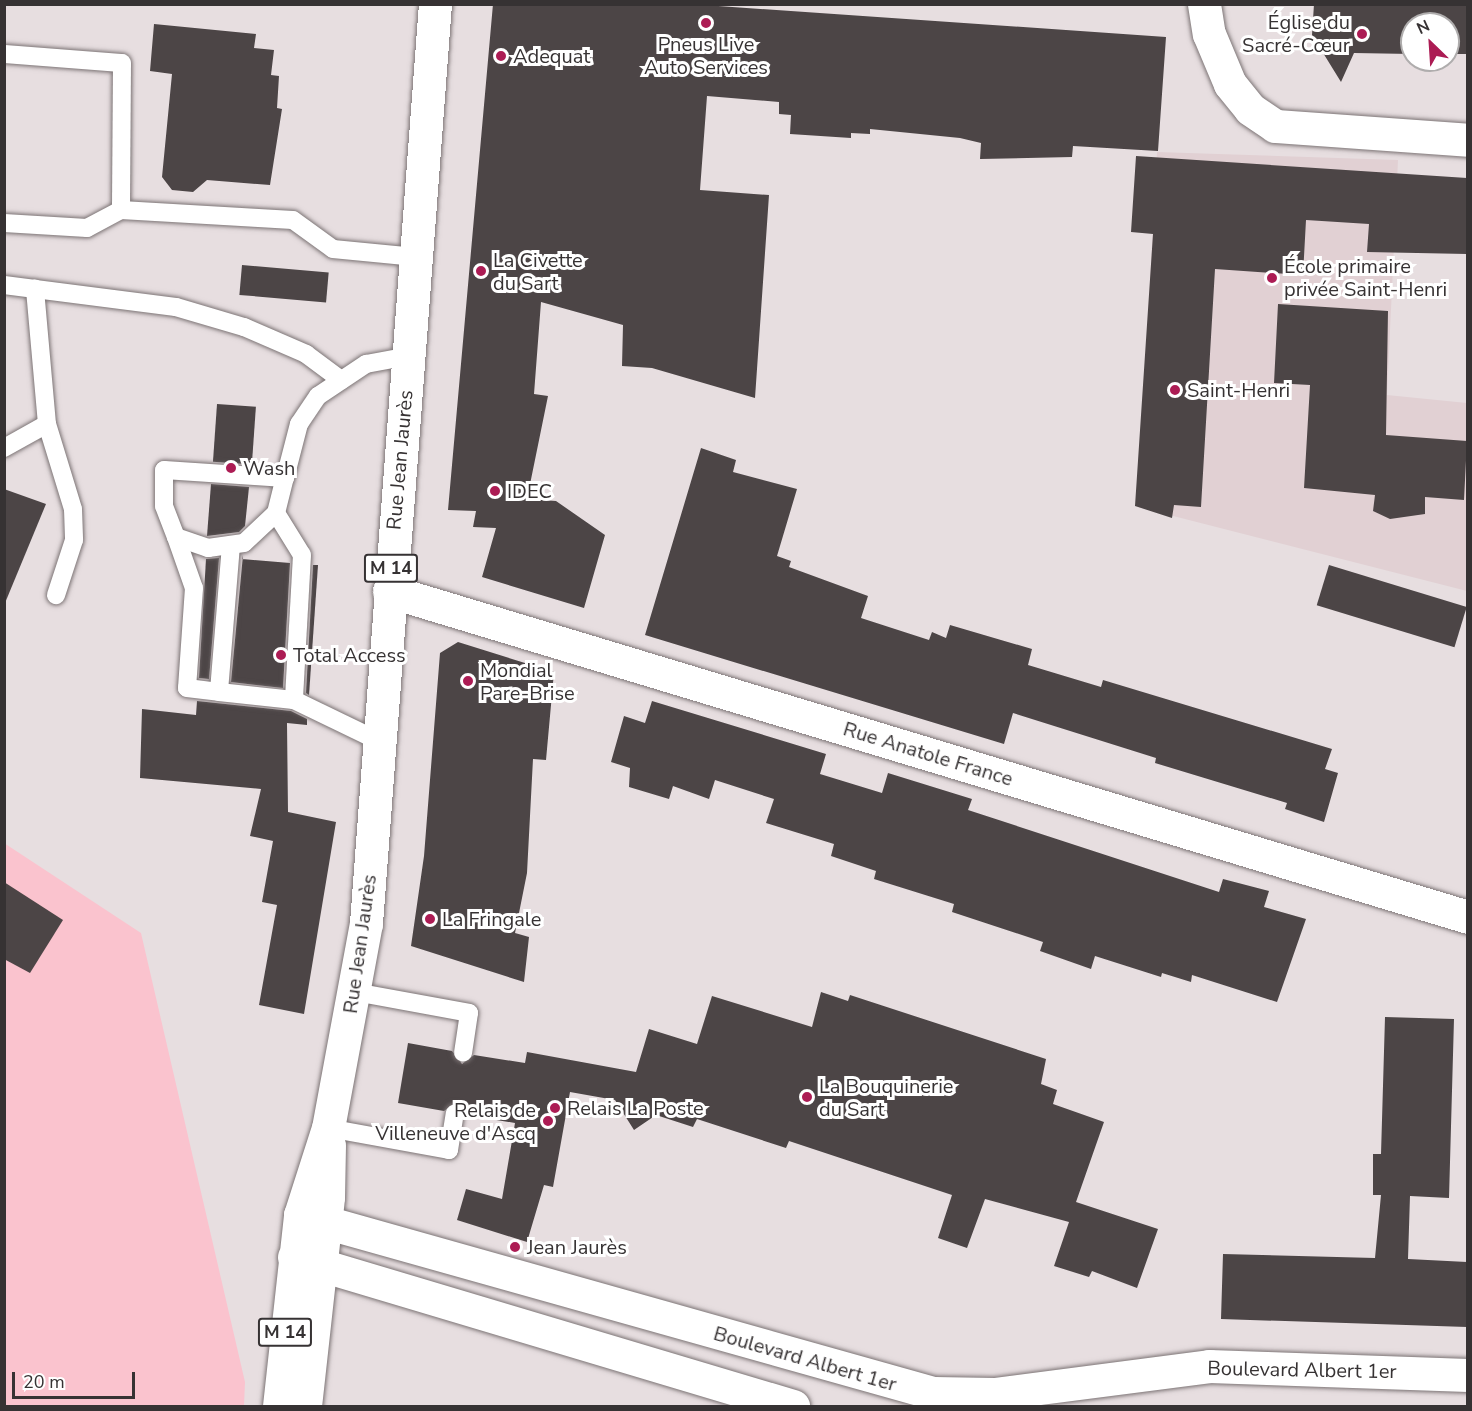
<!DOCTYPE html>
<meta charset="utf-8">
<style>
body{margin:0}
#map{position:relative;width:1472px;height:1411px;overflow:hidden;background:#e7dee0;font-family:"Nunito Sans",sans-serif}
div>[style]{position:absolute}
.built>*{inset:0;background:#e1d0d3}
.green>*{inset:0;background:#fac3ce}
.building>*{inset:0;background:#4c4546;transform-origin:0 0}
.roads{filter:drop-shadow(0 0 2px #7c7475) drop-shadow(0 0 2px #7c7475)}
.lane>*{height:18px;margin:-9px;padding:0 9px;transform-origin:9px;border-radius:9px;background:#fff}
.street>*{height:33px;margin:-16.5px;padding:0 16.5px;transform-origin:16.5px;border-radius:16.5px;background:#fff}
.primary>*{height:33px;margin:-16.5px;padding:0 16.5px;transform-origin:16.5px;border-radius:16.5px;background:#fff}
.dots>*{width:16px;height:16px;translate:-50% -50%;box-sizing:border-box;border:3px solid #fff;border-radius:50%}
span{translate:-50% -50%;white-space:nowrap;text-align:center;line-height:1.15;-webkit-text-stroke:6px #fff;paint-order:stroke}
.shield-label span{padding:2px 4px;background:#fff;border:2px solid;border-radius:4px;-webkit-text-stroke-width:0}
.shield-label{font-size:18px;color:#363233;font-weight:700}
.poi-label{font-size:20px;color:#363233}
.right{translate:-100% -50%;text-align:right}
.left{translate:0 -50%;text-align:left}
.street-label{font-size:20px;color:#363233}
.frame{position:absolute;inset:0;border:6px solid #363233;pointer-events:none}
.north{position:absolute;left:1400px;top:12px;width:60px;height:60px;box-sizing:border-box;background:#fff;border:2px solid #afadad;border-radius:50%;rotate:335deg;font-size:16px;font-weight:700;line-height:24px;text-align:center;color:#363233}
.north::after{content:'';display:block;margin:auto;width:21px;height:27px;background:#ac1c54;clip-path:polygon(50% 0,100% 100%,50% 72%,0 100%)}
.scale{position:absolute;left:12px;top:1372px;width:123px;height:27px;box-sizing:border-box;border:3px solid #363233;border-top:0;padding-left:8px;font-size:18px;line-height:21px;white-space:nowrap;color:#363233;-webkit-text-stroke:4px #fff;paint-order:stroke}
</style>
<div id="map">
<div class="built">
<i style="clip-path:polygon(1157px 152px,1398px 160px,1387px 395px,1467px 403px,1467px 591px,1138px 507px)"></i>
</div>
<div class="green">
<i style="clip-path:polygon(4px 843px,141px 933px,245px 1382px,244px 1406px,5px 1406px)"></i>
</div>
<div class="building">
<i style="clip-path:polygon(493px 4px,690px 4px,1166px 37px,1158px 151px,1073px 146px,1072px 157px,980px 159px,981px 143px,960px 138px,870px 129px,870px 134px,851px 133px,851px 138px,790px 134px,791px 115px,779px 114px,779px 102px,707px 96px,700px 190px,769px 195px,755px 398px,652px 368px,622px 366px,623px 325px,541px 302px,534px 394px,548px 396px,527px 499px,556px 501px,605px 535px,584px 608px,482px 577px,496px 528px,473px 527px,476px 511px,448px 510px)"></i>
<i style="clip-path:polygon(1314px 4px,1467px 4px,1467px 54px,1448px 54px,1448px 24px,1412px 24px,1412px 54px,1354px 53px,1341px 82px,1312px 35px)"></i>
<i style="clip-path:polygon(154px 24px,256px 34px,254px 48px,274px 50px,271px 75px,279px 76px,277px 108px,282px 109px,270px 185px,207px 180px,193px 192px,172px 190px,162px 177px,172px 74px,150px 71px)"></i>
<i style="clip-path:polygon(1136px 156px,1467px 178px,1467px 254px,1367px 252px,1369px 224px,1306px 220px,1303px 275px,1215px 269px,1201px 507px,1174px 505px,1172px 518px,1135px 506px,1153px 234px,1131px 232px)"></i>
<i style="left:242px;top:265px;width:87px;height:30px;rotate:5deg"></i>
<i style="clip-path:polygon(1278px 304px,1388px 311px,1386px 435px,1467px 441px,1464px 500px,1425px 497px,1425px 514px,1390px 519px,1373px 511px,1375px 495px,1304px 488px,1310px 385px,1274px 383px)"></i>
<i style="left:217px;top:404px;width:39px;height:58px;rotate:4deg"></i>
<i style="clip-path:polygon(701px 448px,736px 460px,733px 472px,797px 489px,777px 556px,791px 561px,789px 567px,868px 596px,861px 618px,929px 640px,932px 632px,946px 638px,950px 625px,1032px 649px,1028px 665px,1101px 687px,1103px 680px,1332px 749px,1325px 769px,1338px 773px,1324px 822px,1285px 809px,1287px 803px,1155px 763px,1156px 758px,1013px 713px,1004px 744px,645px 635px)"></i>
<i style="clip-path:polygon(211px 484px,249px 487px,245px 526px,239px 532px,207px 536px)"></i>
<i style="clip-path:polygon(4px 489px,46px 504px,5px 603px,4px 603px)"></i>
<i style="clip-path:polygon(243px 555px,242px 559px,290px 563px,283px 688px,231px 682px)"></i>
<i style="clip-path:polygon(219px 558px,209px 679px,199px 678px,206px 559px)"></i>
<i style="clip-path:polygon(313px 565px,318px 565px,309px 695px,306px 693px)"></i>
<i style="left:1329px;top:565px;width:144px;height:42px;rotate:17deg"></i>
<i style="clip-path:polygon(458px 642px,554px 672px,546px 760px,533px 759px,527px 873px,515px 933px,529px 937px,524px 982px,411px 946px,424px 856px,440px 653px)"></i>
<i style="clip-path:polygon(197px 701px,291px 711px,307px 719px,307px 725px,287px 723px,288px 812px,336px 822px,304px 1014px,259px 1005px,277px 905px,262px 902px,273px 841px,250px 836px,261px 789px,140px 778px,142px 709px,196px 715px)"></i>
<i style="clip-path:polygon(652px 701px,826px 754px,820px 774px,882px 793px,888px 773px,972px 799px,968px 810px,1219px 892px,1223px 879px,1269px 891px,1264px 907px,1306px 919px,1277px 1002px,1192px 975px,1191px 982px,1162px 973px,1161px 977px,1095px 956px,1091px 969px,1040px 951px,1043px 942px,952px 912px,954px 904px,874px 879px,876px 871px,831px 856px,834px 844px,766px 823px,774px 799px,715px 780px,709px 799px,673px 786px,669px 799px,629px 787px,630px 768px,611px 762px,624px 716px,645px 723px)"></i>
<i style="clip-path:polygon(4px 882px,63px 920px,30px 973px,4px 959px)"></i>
<i style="clip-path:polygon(821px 992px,848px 1001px,850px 995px,1046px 1059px,1041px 1084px,1057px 1090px,1053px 1104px,1104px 1122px,1076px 1202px,1158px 1229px,1137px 1288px,1092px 1271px,1089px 1277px,1054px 1266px,1069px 1222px,985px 1199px,967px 1248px,938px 1238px,952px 1195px,789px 1141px,786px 1148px,697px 1119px,693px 1127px,656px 1115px,634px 1130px,615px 1100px,570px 1092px,553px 1187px,544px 1185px,527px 1242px,457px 1220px,466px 1189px,502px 1199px,515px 1123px,466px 1115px,457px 1102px,444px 1111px,398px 1103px,408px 1043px,452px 1051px,462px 1064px,474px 1055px,525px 1063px,527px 1052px,636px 1072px,649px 1029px,697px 1044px,712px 996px,812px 1027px)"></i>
<i style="clip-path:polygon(1385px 1017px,1454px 1019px,1449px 1198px,1410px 1196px,1408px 1259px,1467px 1262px,1467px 1327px,1221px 1319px,1223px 1254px,1375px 1258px,1381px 1195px,1373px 1195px,1373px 1154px,1381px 1154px)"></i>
</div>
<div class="roads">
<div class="lane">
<i style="left:4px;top:54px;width:118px;rotate:4.4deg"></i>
<i style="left:122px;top:63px;width:147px;rotate:90.4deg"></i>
<i style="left:4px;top:223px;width:83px;rotate:3.4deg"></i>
<i style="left:87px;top:228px;width:38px;rotate:-28deg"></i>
<i style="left:121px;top:210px;width:172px;rotate:3.3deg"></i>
<i style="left:293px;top:220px;width:49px;rotate:35.9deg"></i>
<i style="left:333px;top:249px;width:83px;rotate:5.5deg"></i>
<i style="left:4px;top:285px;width:173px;rotate:7.3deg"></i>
<i style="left:176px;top:307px;width:71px;rotate:16.4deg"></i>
<i style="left:244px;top:327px;width:68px;rotate:23.5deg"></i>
<i style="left:306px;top:354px;width:44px;rotate:36.6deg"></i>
<i style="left:47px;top:424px;width:89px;rotate:73deg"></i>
<i style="left:73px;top:509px;width:31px;rotate:88deg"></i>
<i style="left:74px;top:540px;width:58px;rotate:108.1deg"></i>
<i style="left:4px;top:448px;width:49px;rotate:-29.2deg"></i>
<i style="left:47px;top:424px;width:136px;rotate:-95.1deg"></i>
<i style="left:285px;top:478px;width:121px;rotate:-176.2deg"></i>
<i style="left:164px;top:470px;width:36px;rotate:90deg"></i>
<i style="left:164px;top:506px;width:33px;rotate:69deg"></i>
<i style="left:176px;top:537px;width:34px;rotate:19deg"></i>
<i style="left:208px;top:548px;width:36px;rotate:-8deg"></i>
<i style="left:244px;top:543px;width:44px;rotate:-43.2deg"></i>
<i style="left:276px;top:513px;width:36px;rotate:-76deg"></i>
<i style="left:285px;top:478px;width:56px;rotate:-75.5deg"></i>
<i style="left:299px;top:424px;width:34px;rotate:-56deg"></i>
<i style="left:318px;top:396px;width:58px;rotate:-33.7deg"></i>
<i style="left:366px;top:364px;width:44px;rotate:-10.5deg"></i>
<i style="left:276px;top:513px;width:49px;rotate:58.2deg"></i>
<i style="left:302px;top:555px;width:145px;rotate:93.2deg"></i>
<i style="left:294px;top:700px;width:94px;rotate:25.8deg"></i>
<i style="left:176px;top:537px;width:54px;rotate:70.6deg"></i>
<i style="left:194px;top:588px;width:100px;rotate:94deg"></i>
<i style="left:187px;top:688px;width:32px;rotate:7deg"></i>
<i style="left:231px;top:545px;width:147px;rotate:94.7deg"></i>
<i style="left:219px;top:692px;width:75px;rotate:6.1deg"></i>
<i style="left:355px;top:992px;width:116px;rotate:10.4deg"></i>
<i style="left:469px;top:1013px;width:40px;rotate:98.5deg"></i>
<i style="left:328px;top:1128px;width:123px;rotate:10.3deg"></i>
<i style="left:449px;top:1150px;width:37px;rotate:-81deg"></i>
</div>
<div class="street">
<i style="left:1204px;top:4px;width:30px;rotate:81deg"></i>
<i style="left:1209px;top:34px;width:54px;rotate:67.2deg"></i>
<i style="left:1230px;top:84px;width:32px;rotate:51deg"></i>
<i style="left:1250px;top:109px;width:30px;rotate:34deg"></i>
<i style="left:1275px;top:126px;width:194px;rotate:4.1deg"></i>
<i style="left:389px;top:591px;width:1127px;rotate:16.81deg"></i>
<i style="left:300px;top:1215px;width:658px;rotate:15.71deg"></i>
<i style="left:933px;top:1393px;width:61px;rotate:0.9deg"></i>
<i style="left:994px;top:1394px;width:217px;rotate:-7.4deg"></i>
<i style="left:1209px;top:1366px;width:259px;rotate:2deg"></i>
<i style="left:294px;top:1257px;width:521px;rotate:16.63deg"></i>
</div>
<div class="primary">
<i style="left:279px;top:1406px;width:192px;rotate:-83.7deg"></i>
<i style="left:300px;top:1215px;width:91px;rotate:-72.2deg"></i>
<i style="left:328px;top:1128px;width:208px;rotate:-79.5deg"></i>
<i style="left:366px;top:923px;width:922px;rotate:-85.71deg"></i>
<i style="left:305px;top:1406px;width:210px;rotate:-83.7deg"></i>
<i style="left:328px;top:1197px;width:52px;rotate:-88.9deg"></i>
</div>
</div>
<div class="dots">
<i style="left:706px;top:23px;background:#ac1c54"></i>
<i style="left:1362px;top:34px;background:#ac1c54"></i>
<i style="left:501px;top:56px;background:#ac1c54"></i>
<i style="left:481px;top:271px;background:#ac1c54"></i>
<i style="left:1272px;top:278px;background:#ac1c54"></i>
<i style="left:1175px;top:390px;background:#ac1c54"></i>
<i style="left:231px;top:468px;background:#ac1c54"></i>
<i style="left:495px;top:491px;background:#ac1c54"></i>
<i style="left:281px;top:655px;background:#ac1c54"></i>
<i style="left:468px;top:681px;background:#ac1c54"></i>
<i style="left:430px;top:919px;background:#ac1c54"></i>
<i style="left:807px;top:1097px;background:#ac1c54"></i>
<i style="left:555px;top:1108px;background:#ac1c54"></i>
<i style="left:548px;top:1121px;background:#ac1c54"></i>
<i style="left:515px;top:1247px;background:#ac1c54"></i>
</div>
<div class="shield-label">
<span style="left:391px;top:568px">M 14</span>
<span style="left:285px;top:1332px">M 14</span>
</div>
<div class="poi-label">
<span class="right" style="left:1350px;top:34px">Église du<br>Sacré-Cœur</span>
<span style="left:706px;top:56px">Pneus Live<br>Auto Services</span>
<span class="left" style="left:513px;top:56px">Adequat</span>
<span class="left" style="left:493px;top:272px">La Civette<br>du Sart</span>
<span class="left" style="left:1284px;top:278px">École primaire<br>privée Saint-Henri</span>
<span class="left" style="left:1187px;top:390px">Saint-Henri</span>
<span class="left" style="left:243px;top:468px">Wash</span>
<span class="left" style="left:507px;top:491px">IDEC</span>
<span class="left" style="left:293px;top:655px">Total Access</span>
<span class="left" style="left:480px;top:682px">Mondial<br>Pare-Brise</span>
<span class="left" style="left:442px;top:919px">La Fringale</span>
<span class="left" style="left:819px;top:1098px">La Bouquinerie<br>du Sart</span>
<span class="left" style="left:567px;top:1108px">Relais La Poste</span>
<span class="right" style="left:536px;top:1122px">Relais de<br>Villeneuve d'Ascq</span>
<span class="left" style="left:527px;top:1247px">Jean Jaurès</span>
</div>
<div class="street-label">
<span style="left:400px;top:460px;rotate:-85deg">Rue Jean Jaurès</span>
<span style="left:928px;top:754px;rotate:17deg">Rue Anatole France</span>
<span style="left:360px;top:944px;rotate:-82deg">Rue Jean Jaurès</span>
<span style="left:805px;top:1359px;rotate:16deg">Boulevard Albert 1er</span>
<span style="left:1302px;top:1370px;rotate:1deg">Boulevard Albert 1er</span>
</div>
<div class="frame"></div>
<div class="north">N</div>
<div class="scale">20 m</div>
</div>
